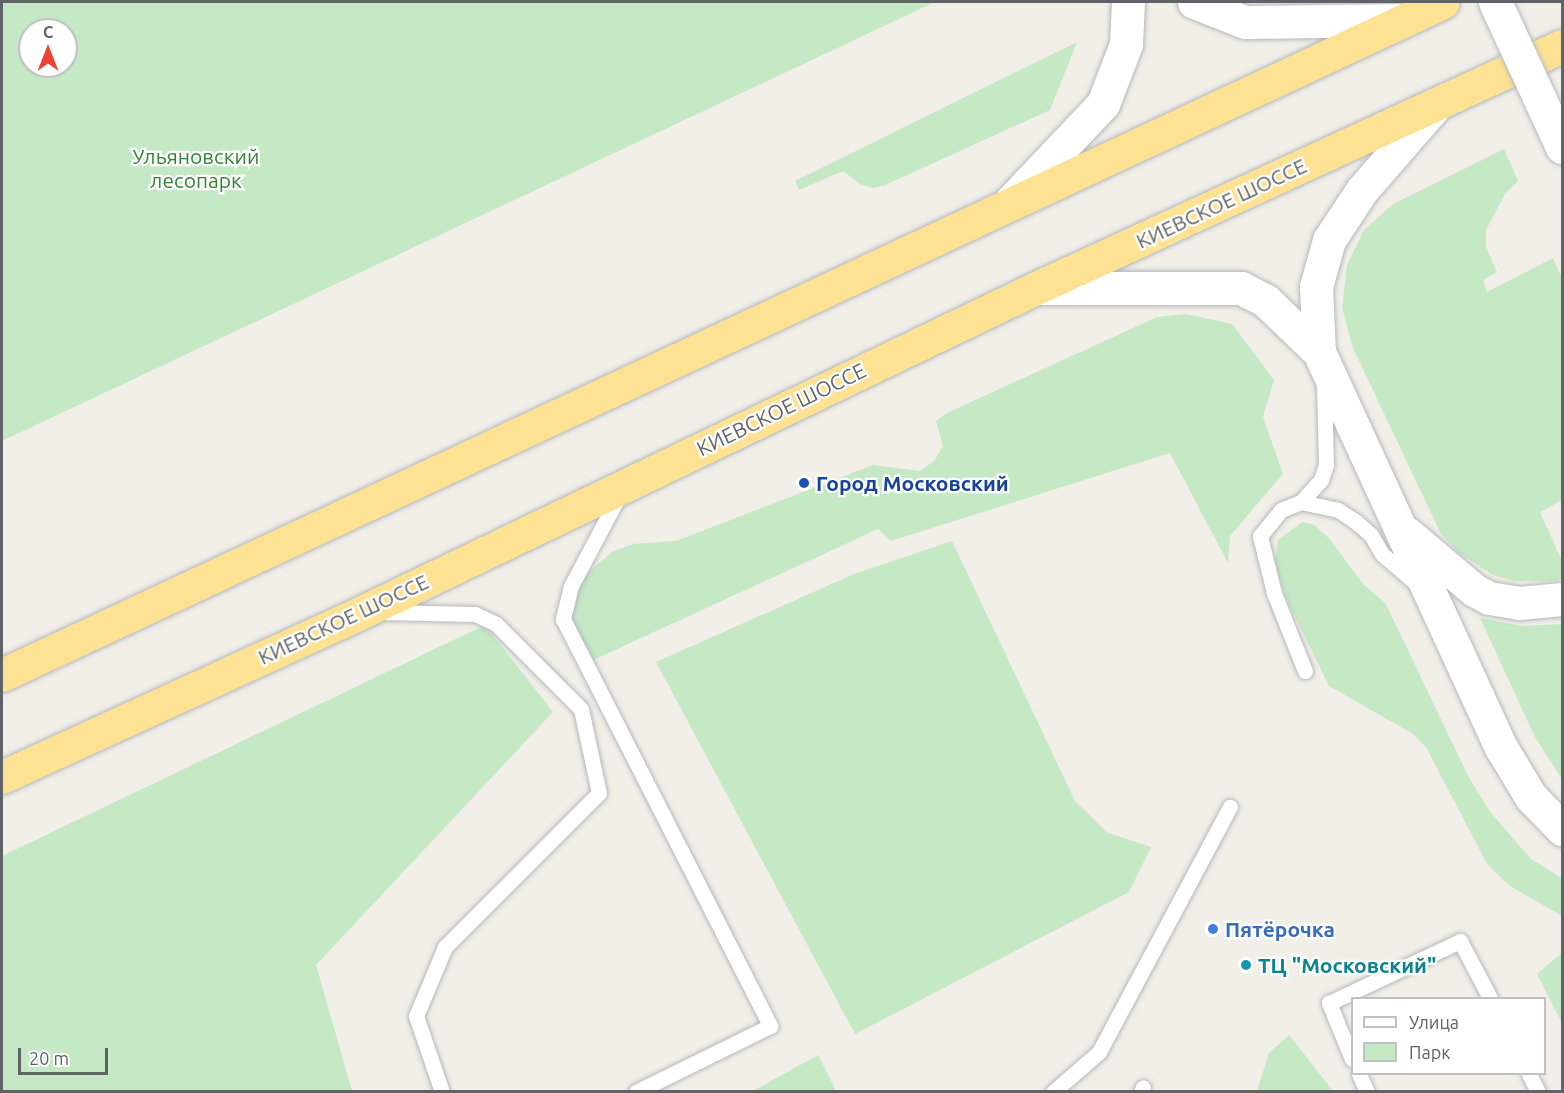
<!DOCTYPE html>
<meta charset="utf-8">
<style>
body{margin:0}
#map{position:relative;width:1564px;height:1093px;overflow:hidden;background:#f1efe8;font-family:Ubuntu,sans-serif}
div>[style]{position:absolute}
.green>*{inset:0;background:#c5e8c5}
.roads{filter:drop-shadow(0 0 2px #b5b8bc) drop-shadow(0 0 2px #b5b8bc)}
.lane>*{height:15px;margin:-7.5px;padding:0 7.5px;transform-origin:7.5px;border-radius:7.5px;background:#fff}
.secondary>*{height:33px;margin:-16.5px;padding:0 16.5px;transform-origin:16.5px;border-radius:16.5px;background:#fff}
.highway>*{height:33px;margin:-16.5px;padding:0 16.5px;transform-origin:16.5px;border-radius:16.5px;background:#fde293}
.bridges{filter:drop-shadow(0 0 2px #b6babf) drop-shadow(0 0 2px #b6babf)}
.secondary-bridge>*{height:33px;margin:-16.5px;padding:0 16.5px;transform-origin:16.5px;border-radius:16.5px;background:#fff}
.dots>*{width:16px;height:16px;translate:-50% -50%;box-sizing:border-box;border:3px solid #fff;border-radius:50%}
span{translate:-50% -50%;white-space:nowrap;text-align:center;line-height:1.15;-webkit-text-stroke:4.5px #fff;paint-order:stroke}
.park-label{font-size:21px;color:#348238}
.street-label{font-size:21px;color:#5f6368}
.transit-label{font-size:21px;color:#164399;font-weight:700}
.left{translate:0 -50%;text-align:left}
.shop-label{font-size:21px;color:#366cbe;font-weight:700}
.culture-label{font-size:21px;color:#0d838f;font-weight:700}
.frame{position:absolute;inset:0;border:3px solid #5f6368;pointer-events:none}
.legend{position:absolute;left:1351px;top:997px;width:195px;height:78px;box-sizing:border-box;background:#fff;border:2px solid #bfc1c3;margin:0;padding:8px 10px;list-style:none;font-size:18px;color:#5f6368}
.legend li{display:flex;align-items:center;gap:12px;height:30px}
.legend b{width:30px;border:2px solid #bfc1c3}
.north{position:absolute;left:18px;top:18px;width:60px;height:60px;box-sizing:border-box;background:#fff;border:2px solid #bfc1c3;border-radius:50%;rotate:0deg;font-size:16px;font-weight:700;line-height:24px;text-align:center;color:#5f6368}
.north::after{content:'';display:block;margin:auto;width:21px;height:27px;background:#ea4335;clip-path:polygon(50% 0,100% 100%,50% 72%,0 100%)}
.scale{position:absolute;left:18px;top:1048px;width:90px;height:27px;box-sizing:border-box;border:3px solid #5f6368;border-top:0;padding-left:8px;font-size:18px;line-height:21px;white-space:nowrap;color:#5f6368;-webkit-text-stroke:4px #fff;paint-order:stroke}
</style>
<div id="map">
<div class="green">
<i style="clip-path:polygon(evenodd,2px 2px,935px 2px,2px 441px,2px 2px,30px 30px,66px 30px,66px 66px,30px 66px,30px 30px)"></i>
<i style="clip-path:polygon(1077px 42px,1050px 110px,883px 186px,873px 188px,860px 184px,843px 171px,799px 190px,795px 181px)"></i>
<i style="clip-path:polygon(1504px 149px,1518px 181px,1505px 194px,1486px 230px,1486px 247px,1497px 272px,1483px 280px,1487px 292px,1553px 258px,1562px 278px,1562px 500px,1540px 512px,1562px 561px,1562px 578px,1557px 581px,1514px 581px,1493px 575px,1459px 553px,1441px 534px,1353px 348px,1342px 308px,1347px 265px,1364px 230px,1393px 204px)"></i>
<i style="clip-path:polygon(1186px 314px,1232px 324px,1274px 380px,1263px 417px,1283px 474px,1230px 536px,1228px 563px,1170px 453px,891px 541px,878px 529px,589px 662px,569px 623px,574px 592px,584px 576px,612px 552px,633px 544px,676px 541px,873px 465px,920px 471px,934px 461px,943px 446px,936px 421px,947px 413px,1157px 317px)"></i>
<i style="clip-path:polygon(1302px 522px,1314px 525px,1329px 538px,1363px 584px,1386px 604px,1468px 776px,1491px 813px,1531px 859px,1562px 878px,1562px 916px,1510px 886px,1487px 864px,1426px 747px,1413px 734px,1329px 686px,1286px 598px,1275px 562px,1278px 540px)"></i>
<i style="clip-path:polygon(952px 541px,1075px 801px,1108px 833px,1151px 847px,1129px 892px,855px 1034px,656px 662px,854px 574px)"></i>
<i style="clip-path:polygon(1480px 618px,1522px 626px,1562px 624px,1562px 779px,1535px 737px)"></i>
<i style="clip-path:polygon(485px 625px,553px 712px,316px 965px,352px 1091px,2px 1092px,2px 856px)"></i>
<i style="clip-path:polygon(1562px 953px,1562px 1023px,1537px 974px)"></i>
<i style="clip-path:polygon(1289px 1035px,1333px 1091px,1257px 1091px,1269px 1053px)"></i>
<i style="clip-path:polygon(818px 1055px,836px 1091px,753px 1091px)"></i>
</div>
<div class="roads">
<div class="lane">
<i style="left:621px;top:492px;width:106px;rotate:118deg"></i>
<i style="left:571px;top:586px;width:34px;rotate:104deg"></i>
<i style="left:563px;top:619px;width:457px;rotate:63deg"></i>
<i style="left:770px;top:1026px;width:149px;rotate:153.8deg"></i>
<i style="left:1301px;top:502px;width:38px;rotate:12deg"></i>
<i style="left:1338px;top:510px;width:20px;rotate:33deg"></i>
<i style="left:1355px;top:521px;width:21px;rotate:41deg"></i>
<i style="left:1371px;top:535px;width:22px;rotate:60deg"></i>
<i style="left:1382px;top:554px;width:46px;rotate:40.6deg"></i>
<i style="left:380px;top:612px;width:95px;rotate:1.2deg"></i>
<i style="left:475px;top:614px;width:23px;rotate:25deg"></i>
<i style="left:496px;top:624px;width:120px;rotate:45deg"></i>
<i style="left:581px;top:709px;width:86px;rotate:77.9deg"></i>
<i style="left:599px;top:793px;width:218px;rotate:135deg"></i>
<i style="left:445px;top:947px;width:75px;rotate:112.8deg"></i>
<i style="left:416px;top:1016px;width:80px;rotate:71.1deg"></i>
<i style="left:1305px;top:671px;width:84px;rotate:-111.7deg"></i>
<i style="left:1274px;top:593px;width:59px;rotate:-103.8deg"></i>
<i style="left:1260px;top:536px;width:33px;rotate:-51deg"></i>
<i style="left:1281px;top:510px;width:22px;rotate:-22deg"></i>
<i style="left:1301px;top:502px;width:30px;rotate:-48deg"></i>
<i style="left:1321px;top:480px;width:16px;rotate:-72deg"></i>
<i style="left:1326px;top:465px;width:83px;rotate:-91.4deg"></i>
<i style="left:1352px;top:1059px;width:61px;rotate:-112.3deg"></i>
<i style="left:1329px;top:1003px;width:145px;rotate:-25.3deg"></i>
<i style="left:1460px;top:941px;width:64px;rotate:62.2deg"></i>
<i style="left:1359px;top:1074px;width:20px;rotate:66deg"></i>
<i style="left:1529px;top:1074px;width:20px;rotate:63deg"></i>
<i style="left:1053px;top:1092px;width:61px;rotate:-41deg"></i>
<i style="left:1099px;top:1052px;width:278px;rotate:-61.9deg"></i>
<i style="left:1141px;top:1092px;width:5px;rotate:-68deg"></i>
</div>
<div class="secondary">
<i style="left:1194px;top:2px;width:55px;rotate:21.4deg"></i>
<i style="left:1245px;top:22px;width:159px;rotate:-0.7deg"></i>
<i style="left:1436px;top:105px;width:113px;rotate:131deg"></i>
<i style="left:1362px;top:190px;width:60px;rotate:123.4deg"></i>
<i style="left:1329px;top:240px;width:49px;rotate:105.5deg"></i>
<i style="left:1316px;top:287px;width:65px;rotate:87.4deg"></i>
<i style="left:1319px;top:352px;width:437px;rotate:65.3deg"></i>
<i style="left:1502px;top:749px;width:56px;rotate:58.9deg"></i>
<i style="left:1531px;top:797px;width:45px;rotate:45.9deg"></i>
<i style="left:1009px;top:203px;width:137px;rotate:-46.5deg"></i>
<i style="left:1103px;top:104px;width:64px;rotate:-69deg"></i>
<i style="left:1126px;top:44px;width:42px;rotate:-87.3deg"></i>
<i style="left:1036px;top:288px;width:205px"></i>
<i style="left:1241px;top:288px;width:28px;rotate:27deg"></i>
<i style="left:1266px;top:301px;width:74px;rotate:43.9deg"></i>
<i style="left:1408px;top:534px;width:87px;rotate:40.3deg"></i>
<i style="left:1474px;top:590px;width:17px;rotate:28deg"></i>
<i style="left:1489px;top:598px;width:30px;rotate:9deg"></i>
<i style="left:1519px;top:603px;width:43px;rotate:-5.3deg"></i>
</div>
<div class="highway">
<i style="left:2px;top:675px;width:1590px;rotate:-25.03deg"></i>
<i style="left:2px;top:777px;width:396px;rotate:-24.6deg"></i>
<i style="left:362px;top:612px;width:748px;rotate:-25.67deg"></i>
<i style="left:1036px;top:288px;width:579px;rotate:-24.71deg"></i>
</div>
</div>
<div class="bridges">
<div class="secondary-bridge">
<i style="left:1495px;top:2px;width:160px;rotate:65.2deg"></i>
</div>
</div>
<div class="dots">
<i style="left:804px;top:483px;background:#1a4fb4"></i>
<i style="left:1213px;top:929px;background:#3f7fe0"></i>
<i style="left:1246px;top:965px;background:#0f9aa8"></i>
</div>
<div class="park-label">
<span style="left:196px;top:168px">Ульяновский<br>лесопарк</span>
</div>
<div class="street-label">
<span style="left:1221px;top:203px;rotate:-25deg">КИЕВСКОЕ ШОССЕ</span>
<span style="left:781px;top:409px;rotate:-26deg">КИЕВСКОЕ ШОССЕ</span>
<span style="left:343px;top:619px;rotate:-25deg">КИЕВСКОЕ ШОССЕ</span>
</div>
<div class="transit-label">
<span class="left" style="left:816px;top:483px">Город Московский</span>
</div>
<div class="shop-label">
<span class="left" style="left:1225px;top:929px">Пятёрочка</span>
</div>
<div class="culture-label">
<span class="left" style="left:1258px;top:965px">ТЦ "Московский"</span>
</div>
<div class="frame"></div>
<ul class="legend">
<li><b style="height:8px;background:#fff"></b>Улица</li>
<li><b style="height:16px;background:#c5e8c5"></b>Парк</li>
</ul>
<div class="north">С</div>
<div class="scale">20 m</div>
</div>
